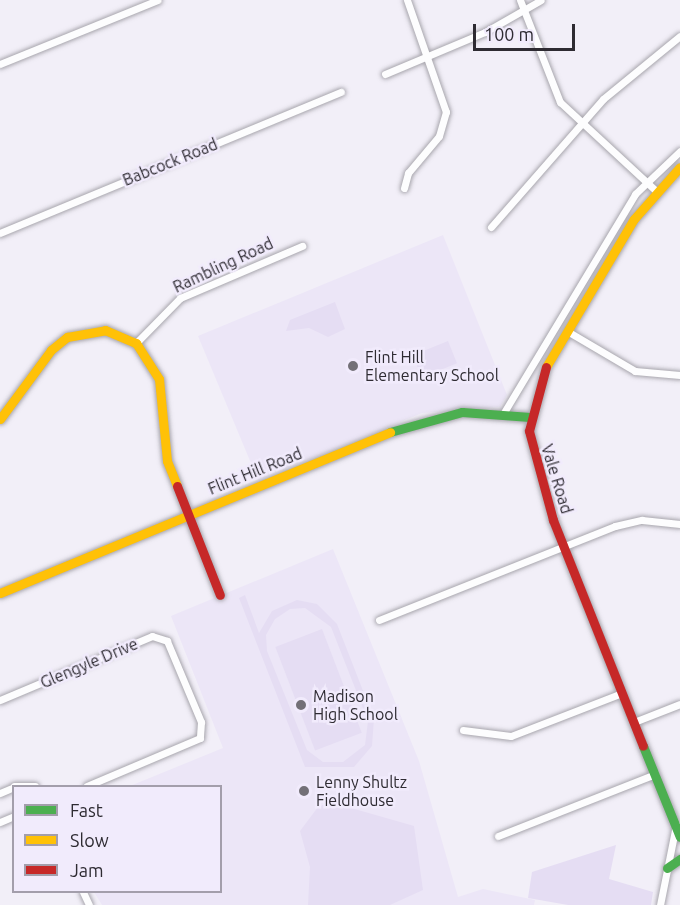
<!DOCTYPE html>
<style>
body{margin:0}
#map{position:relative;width:680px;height:905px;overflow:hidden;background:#f2eff8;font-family:Ubuntu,sans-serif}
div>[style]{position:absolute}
.built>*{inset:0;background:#ece6f7}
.green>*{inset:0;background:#e5ddf3;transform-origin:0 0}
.roads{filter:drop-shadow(0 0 2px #a8a6ad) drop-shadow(0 0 2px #a8a6ad)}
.street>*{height:7px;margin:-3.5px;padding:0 3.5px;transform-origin:3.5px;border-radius:3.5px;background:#fdfdfe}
.fast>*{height:9px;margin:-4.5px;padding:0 4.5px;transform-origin:4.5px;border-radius:4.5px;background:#4caf50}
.slow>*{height:9px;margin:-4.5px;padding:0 4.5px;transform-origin:4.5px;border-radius:4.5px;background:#ffc107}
.jam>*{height:9px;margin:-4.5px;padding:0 4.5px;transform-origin:4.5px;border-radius:4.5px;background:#c62828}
.dots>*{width:16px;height:16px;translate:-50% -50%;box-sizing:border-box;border:3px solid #f1ebfc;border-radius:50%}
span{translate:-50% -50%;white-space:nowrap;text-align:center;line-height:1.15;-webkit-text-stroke:5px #f1ebfc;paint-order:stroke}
.street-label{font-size:16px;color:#2e2b32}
.poi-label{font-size:16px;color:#2e2b32}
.left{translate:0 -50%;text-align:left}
.legend{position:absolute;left:12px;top:785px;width:210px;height:108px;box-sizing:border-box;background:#f1ebfc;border:2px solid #a39eab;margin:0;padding:8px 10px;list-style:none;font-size:18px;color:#2e2b32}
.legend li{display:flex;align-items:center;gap:12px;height:30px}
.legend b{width:30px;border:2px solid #a39eab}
.scale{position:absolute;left:473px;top:24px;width:102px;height:27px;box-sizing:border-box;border:3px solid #2e2b32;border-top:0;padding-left:8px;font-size:18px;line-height:21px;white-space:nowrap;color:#2e2b32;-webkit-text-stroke:4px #f1ebfc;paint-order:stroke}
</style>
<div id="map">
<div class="built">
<i style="clip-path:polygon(443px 235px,507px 395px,500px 407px,422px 413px,258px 480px,198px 336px)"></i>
<i style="clip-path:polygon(333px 549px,419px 761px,458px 897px,483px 889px,535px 900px,534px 905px,102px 905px,94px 892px,220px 892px,220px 786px,130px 786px,223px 748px,171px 616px)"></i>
</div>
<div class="green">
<i style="clip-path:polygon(335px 302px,345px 329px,328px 337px,309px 328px,286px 331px,290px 320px)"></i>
<i style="left:448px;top:341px;width:24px;height:38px;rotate:68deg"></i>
<i style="clip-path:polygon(evenodd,245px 595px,259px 633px,272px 611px,297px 600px,317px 604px,337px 624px,374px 719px,372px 746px,354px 767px,305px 767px,239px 598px,245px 595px,305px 608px,331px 627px,368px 721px,365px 745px,343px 762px,323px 762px,307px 750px,267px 651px,266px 635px,275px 619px,290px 609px,305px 608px)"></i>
<i style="left:322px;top:629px;width:111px;height:50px;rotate:69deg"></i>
<i style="clip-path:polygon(330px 802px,414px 826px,423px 890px,390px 905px,308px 905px,310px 867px,300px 831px,318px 807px)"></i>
<i style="clip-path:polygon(616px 845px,609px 879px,653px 892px,651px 905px,568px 905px,528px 898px,532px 872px)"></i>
</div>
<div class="roads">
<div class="street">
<i style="left:520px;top:0;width:110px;rotate:68.6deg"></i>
<i style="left:560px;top:102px;width:129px;rotate:42.8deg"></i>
<i style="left:0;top:64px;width:170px;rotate:-22.1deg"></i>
<i style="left:385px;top:74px;width:108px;rotate:-22.8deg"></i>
<i style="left:485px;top:32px;width:64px;rotate:-29.7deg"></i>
<i style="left:404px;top:188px;width:16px;rotate:-75deg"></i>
<i style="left:408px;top:173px;width:48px;rotate:-50deg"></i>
<i style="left:439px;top:136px;width:25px;rotate:-74deg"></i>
<i style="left:446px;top:112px;width:119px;rotate:-109.2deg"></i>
<i style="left:491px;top:227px;width:170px;rotate:-48.8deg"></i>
<i style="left:603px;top:99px;width:99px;rotate:-39.3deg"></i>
<i style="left:0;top:233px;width:369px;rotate:-22.5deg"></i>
<i style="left:567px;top:331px;width:79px;rotate:30.5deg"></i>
<i style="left:635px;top:371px;width:45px;rotate:5.1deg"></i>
<i style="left:136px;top:343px;width:63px;rotate:-45.6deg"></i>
<i style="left:180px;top:298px;width:133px;rotate:-23.1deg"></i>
<i style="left:503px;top:414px;width:257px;rotate:-59deg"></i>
<i style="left:635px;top:194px;width:62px;rotate:-43.7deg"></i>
<i style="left:379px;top:620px;width:254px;rotate:-21.7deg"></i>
<i style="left:615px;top:526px;width:28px;rotate:-13deg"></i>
<i style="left:642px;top:520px;width:38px;rotate:6deg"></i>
<i style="left:0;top:700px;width:165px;rotate:-22.8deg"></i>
<i style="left:152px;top:636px;width:16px;rotate:18deg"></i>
<i style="left:167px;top:641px;width:88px;rotate:67.2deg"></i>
<i style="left:201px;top:722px;width:16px;rotate:94deg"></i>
<i style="left:200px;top:738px;width:123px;rotate:157deg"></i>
<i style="left:634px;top:722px;width:49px;rotate:-21.4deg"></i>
<i style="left:463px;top:730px;width:48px;rotate:7.1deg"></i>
<i style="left:511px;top:736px;width:119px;rotate:-21.2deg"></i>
<i style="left:14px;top:786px;width:21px"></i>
<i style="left:0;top:793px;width:15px;rotate:-23deg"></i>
<i style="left:0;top:822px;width:15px;rotate:-23deg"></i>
<i style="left:498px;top:836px;width:169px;rotate:-21.5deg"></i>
<i style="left:83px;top:892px;width:14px;rotate:65deg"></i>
<i style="left:660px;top:905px;width:82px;rotate:-78.7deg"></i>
</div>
<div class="fast">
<i style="left:390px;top:432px;width:75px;rotate:-15.5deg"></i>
<i style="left:462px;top:412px;width:68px;rotate:4.2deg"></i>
<i style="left:643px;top:746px;width:98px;rotate:67.9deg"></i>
<i style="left:667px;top:868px;width:16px;rotate:-35deg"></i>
</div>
<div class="slow">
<i style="left:546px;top:367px;width:172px;rotate:-59.3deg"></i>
<i style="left:634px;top:219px;width:69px;rotate:-48.5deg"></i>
<i style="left:0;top:419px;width:86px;rotate:-53.5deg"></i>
<i style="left:51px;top:350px;width:21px;rotate:-39deg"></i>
<i style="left:67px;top:337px;width:39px;rotate:-10deg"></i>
<i style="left:105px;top:330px;width:34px;rotate:23deg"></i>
<i style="left:136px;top:343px;width:43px;rotate:57.4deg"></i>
<i style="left:159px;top:379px;width:82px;rotate:84.4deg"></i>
<i style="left:167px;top:461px;width:27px;rotate:68deg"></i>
<i style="left:0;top:593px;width:422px;rotate:-22.4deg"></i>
</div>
<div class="jam">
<i style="left:546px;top:367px;width:66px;rotate:104.9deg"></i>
<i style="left:529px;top:431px;width:92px;rotate:74.9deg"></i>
<i style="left:553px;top:520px;width:243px;rotate:68.3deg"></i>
<i style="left:177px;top:486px;width:117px;rotate:68.5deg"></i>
</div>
</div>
<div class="dots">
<i style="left:353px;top:366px;background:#737077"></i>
<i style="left:301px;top:705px;background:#737077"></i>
<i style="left:304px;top:791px;background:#737077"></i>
</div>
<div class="street-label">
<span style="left:170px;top:162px;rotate:-22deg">Babcock Road</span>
<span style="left:223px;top:265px;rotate:-25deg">Rambling Road</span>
<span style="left:255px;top:471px;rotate:-22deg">Flint Hill Road</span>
<span style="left:557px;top:479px;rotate:73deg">Vale Road</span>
<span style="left:89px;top:663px;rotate:-23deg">Glengyle Drive</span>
</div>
<div class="poi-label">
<span class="left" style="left:365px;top:366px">Flint Hill<br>Elementary School</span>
<span class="left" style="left:313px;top:705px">Madison<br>High School</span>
<span class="left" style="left:316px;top:791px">Lenny Shultz<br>Fieldhouse</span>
</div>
<ul class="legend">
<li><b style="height:8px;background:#4caf50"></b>Fast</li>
<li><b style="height:8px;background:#ffc107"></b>Slow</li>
<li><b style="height:8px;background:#c62828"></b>Jam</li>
</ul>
<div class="scale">100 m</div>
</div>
